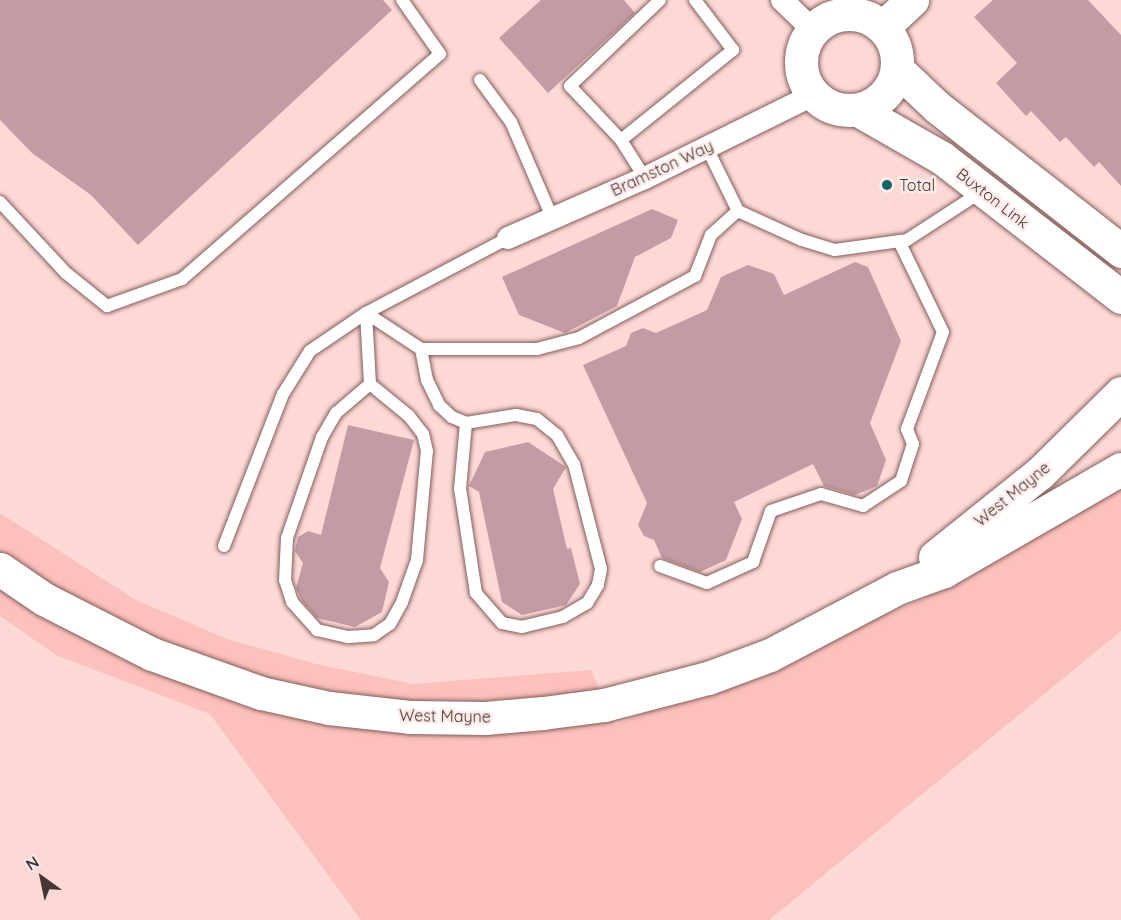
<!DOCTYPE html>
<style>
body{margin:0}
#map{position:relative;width:1121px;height:920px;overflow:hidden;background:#fdd9d6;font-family:Quicksand,sans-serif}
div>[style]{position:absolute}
.green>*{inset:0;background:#fcc1bc}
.building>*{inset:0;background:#c49ba4}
.roads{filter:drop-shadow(0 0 2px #835d5a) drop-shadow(0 0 2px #835d5a)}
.lane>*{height:12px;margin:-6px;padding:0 6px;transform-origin:6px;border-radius:6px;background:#fff}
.street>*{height:22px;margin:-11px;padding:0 11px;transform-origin:11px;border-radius:11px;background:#fff}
.secondary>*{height:33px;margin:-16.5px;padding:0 16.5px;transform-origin:16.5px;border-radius:16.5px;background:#fff}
.secondary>.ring{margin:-16.5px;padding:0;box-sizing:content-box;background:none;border:33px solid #fff;border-radius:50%}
.dots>*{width:16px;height:16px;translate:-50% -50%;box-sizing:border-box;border:3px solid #feebea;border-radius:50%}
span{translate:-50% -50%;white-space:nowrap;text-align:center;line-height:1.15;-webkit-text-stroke:5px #feebea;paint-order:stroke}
.street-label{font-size:16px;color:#483635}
.poi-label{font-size:16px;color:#483635}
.left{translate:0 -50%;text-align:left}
.north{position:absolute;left:12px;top:848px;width:60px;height:60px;-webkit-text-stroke:4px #feebea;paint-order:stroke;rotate:327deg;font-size:16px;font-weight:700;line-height:24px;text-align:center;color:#483635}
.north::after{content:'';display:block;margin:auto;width:21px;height:27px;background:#483635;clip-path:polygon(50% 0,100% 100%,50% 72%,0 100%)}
</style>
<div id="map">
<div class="green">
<i style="clip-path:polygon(1121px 484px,1121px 631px,769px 920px,361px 920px,210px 714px,56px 655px,0 616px,0 513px,136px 600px,227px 639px,316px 664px,413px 684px,591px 670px,615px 725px,921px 600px)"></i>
</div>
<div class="building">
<i style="clip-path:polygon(0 0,383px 0,392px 10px,138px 245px,91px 195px,32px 153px,0 120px)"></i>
<i style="clip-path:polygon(541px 0,624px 0,635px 13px,548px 93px,499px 38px)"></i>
<i style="clip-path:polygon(993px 0,1088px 0,1121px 35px,1121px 186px,1099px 162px,1094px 167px,1066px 137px,1060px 142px,1031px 111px,1026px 116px,996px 83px,1017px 63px,974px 17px)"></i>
<i style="clip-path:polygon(652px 209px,678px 220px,671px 238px,635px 257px,617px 306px,565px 333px,519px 315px,502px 277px)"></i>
<i style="clip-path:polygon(855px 262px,868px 267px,901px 341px,870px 423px,886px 460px,877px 486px,855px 495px,824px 486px,813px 464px,734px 502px,742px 519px,726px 560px,700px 572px,662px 558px,654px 540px,644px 536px,638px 525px,647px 503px,583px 365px,626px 346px,631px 333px,643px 328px,656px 333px,707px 310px,721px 277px,748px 265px,774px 274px,784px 295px)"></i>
<i style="clip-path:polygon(348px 425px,414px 440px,380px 568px,389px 582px,382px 612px,355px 627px,317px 618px,302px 601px,296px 588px,303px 563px,295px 551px,298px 537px,308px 531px,321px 535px)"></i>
<i style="clip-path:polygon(528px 442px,566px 467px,553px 489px,567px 549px,571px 548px,580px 584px,566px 605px,522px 615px,502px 602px,479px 492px,469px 486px,485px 452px)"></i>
</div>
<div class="roads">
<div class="lane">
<i style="left:480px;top:80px;width:52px;rotate:53.6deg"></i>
<i style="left:511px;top:122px;width:103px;rotate:66.7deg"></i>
<i style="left:621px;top:140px;width:144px;rotate:-38.8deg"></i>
<i style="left:733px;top:50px;width:63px;rotate:-127.2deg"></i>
<i style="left:645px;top:178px;width:45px;rotate:-122.3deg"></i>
<i style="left:621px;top:140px;width:74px;rotate:-133.4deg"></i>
<i style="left:570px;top:86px;width:124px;rotate:-43.7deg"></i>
<i style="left:0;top:202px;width:97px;rotate:47.1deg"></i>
<i style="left:66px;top:273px;width:53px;rotate:38.8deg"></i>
<i style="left:107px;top:306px;width:80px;rotate:-19.8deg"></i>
<i style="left:182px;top:279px;width:342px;rotate:-41.1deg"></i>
<i style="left:440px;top:54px;width:66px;rotate:-125.1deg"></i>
<i style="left:738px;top:211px;width:70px;rotate:24.4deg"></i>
<i style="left:802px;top:240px;width:34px;rotate:17deg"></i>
<i style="left:835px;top:250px;width:73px;rotate:-7.9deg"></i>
<i style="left:907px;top:240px;width:88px;rotate:-33deg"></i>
<i style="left:421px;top:349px;width:32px;rotate:79deg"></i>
<i style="left:427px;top:380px;width:28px;rotate:64deg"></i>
<i style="left:439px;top:405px;width:18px;rotate:43deg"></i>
<i style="left:452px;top:417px;width:15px;rotate:23deg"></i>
<i style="left:466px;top:423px;width:51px;rotate:-9.1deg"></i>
<i style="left:516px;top:415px;width:21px;rotate:11deg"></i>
<i style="left:537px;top:419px;width:26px;rotate:39deg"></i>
<i style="left:557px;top:435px;width:34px;rotate:60deg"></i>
<i style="left:574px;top:464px;width:108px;rotate:75.6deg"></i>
<i style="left:601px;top:569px;width:16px;rotate:101deg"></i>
<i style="left:598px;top:585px;width:21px;rotate:121deg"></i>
<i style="left:587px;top:603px;width:28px;rotate:150deg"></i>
<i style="left:563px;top:617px;width:42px;rotate:166.3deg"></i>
<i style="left:522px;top:627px;width:20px;rotate:-169deg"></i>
<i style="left:502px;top:623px;width:40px;rotate:-131deg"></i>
<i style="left:476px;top:593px;width:105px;rotate:-98.7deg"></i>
<i style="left:460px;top:489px;width:66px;rotate:-84.8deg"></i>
<i style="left:370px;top:384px;width:45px;rotate:139.5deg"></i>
<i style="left:336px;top:413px;width:28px;rotate:120deg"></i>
<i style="left:322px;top:437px;width:107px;rotate:109.1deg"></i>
<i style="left:287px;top:538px;width:42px;rotate:92.7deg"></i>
<i style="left:285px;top:580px;width:23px;rotate:72deg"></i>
<i style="left:292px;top:602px;width:38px;rotate:48deg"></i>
<i style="left:317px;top:630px;width:32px;rotate:13deg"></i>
<i style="left:348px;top:637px;width:26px;rotate:-4deg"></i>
<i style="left:374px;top:635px;width:19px;rotate:-35deg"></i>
<i style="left:390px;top:624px;width:25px;rotate:-61deg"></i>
<i style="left:402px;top:602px;width:45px;rotate:-70.3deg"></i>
<i style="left:417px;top:560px;width:109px;rotate:-84.8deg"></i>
<i style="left:427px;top:451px;width:17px;rotate:-103deg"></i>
<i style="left:423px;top:434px;width:23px;rotate:-128deg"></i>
<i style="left:409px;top:416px;width:50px;rotate:-140.6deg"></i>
<i style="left:370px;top:384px;width:71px;rotate:-93.2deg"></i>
<i style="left:366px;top:313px;width:161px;rotate:-27.8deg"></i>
<i style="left:224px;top:546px;width:163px;rotate:-68.8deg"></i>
<i style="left:283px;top:394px;width:51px;rotate:-57.9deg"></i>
<i style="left:310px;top:351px;width:68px;rotate:-34.2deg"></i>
<i style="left:366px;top:313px;width:66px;rotate:33.2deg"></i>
<i style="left:421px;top:349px;width:116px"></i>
<i style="left:537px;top:349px;width:43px;rotate:-14.7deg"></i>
<i style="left:579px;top:338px;width:132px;rotate:-28.1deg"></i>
<i style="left:695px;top:276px;width:44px;rotate:-68.7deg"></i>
<i style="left:711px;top:235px;width:36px;rotate:-42deg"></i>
<i style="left:738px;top:211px;width:70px;rotate:-116.2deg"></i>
<i style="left:660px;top:566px;width:50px;rotate:19.9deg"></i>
<i style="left:707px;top:583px;width:51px;rotate:-24.5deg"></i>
<i style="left:753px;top:562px;width:54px;rotate:-70.6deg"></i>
<i style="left:771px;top:511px;width:53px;rotate:-18.8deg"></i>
<i style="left:821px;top:494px;width:44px;rotate:15.9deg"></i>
<i style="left:863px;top:506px;width:45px;rotate:-33.3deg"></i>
<i style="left:901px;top:481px;width:39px;rotate:-72deg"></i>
<i style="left:913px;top:444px;width:16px;rotate:-112deg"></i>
<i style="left:907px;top:429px;width:103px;rotate:-69.6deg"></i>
<i style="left:943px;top:332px;width:101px;rotate:-115.8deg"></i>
</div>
<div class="street">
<i style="left:782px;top:0;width:43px;rotate:44.1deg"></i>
<i style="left:508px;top:238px;width:150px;rotate:-23.7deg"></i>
<i style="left:645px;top:178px;width:187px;rotate:-26.3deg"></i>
</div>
<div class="secondary">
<i class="ring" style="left:801px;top:14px;width:63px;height:63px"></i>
<i style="left:883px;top:27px;width:40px;rotate:-43deg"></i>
<i style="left:897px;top:69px;width:55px;rotate:43.5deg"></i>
<i style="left:937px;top:107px;width:234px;rotate:38deg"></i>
<i style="left:858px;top:110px;width:97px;rotate:29.7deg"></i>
<i style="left:942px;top:158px;width:227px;rotate:37.8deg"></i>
<i style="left:935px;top:557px;width:134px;rotate:-38.7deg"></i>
<i style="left:1040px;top:473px;width:114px;rotate:-44.6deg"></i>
<i style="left:0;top:569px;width:53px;rotate:34.3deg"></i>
<i style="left:44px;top:599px;width:121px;rotate:27deg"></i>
<i style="left:152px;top:654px;width:116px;rotate:19.7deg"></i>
<i style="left:261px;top:693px;width:70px;rotate:12.4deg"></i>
<i style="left:329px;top:708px;width:81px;rotate:6.3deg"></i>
<i style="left:410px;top:717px;width:75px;rotate:0.8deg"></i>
<i style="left:485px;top:718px;width:58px;rotate:-4.9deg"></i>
<i style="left:543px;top:713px;width:62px;rotate:-7.5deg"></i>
<i style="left:604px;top:705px;width:107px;rotate:-14.6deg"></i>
<i style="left:708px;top:678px;width:66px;rotate:-20.4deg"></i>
<i style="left:770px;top:655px;width:144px;rotate:-27.8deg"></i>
<i style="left:897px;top:588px;width:50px;rotate:-19.9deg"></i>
<i style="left:944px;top:571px;width:204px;rotate:-30deg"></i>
</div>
</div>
<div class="dots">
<i style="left:887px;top:185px;background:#15646a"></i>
</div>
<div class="street-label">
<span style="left:662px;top:168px;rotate:-25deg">Bramston Way</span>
<span style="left:993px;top:198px;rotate:38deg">Buxton Link</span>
<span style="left:1012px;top:494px;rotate:-39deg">West Mayne</span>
<span style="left:445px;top:716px;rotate:1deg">West Mayne</span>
</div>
<div class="poi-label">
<span class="left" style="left:899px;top:185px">Total</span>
</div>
<div class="north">N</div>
</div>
